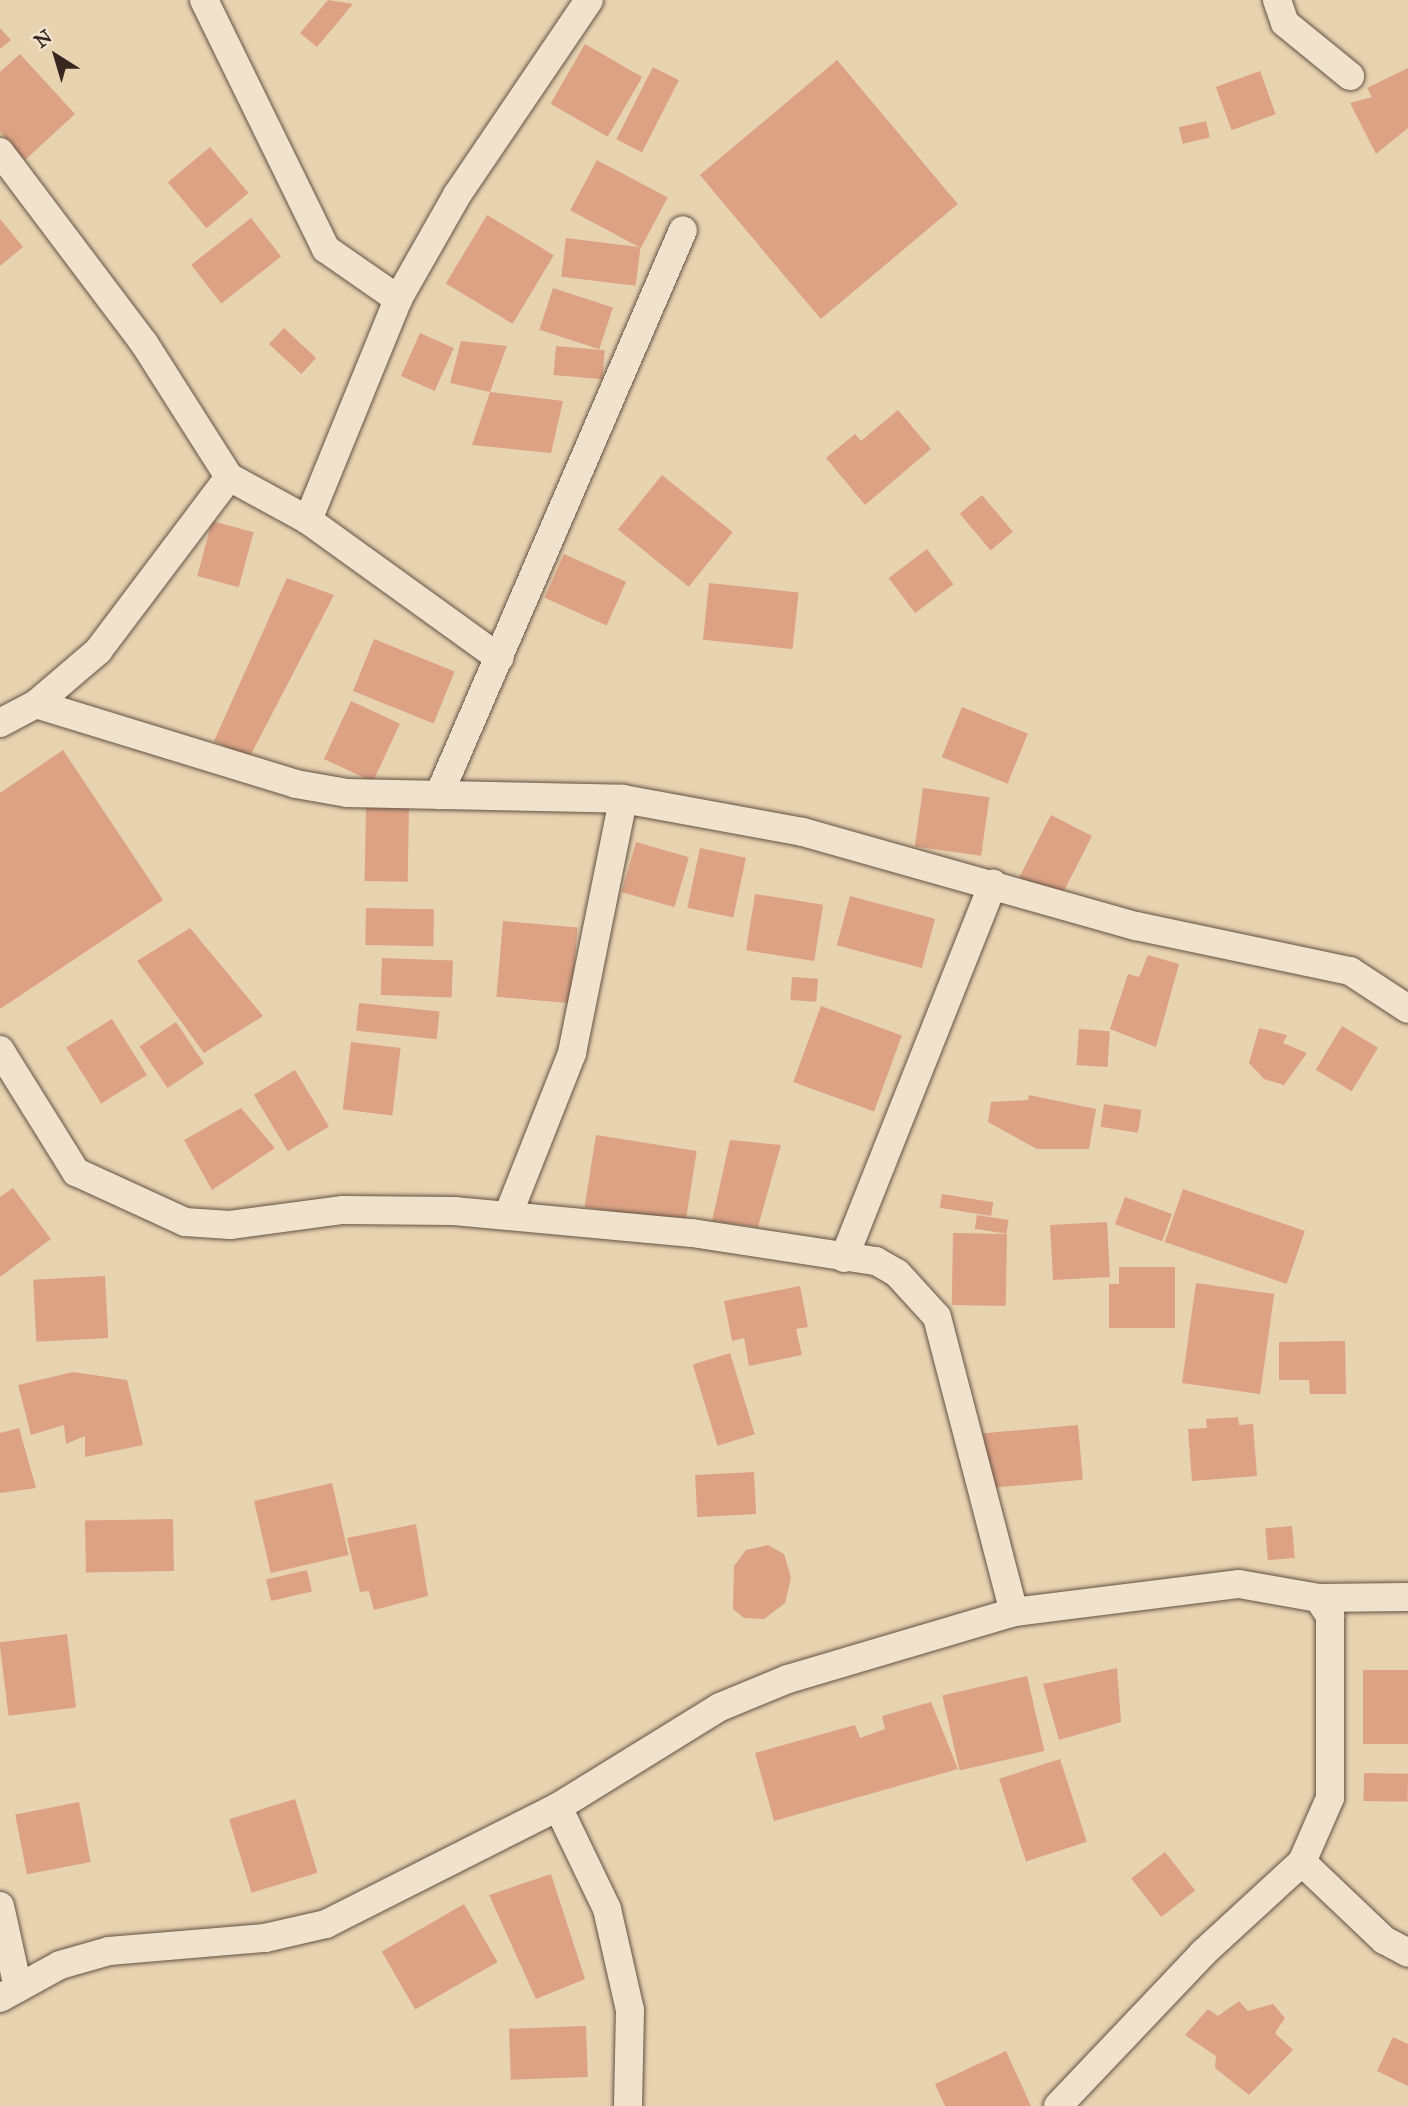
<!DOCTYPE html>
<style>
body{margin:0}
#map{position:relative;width:1408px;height:2106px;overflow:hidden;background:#e8d3b1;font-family:"IM FELL Great Primer",serif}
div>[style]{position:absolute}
.building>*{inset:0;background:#dca283;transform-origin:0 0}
.roads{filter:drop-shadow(0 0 2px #635244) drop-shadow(0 0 2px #635244)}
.street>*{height:28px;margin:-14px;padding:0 14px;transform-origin:14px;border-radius:14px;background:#f0e2cc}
span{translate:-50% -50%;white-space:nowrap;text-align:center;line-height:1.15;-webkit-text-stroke:6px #f0e2cc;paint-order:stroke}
.north{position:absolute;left:21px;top:21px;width:70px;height:70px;-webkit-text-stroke:5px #f0e2cc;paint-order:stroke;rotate:323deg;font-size:19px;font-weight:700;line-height:28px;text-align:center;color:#372720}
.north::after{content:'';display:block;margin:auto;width:24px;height:32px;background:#372720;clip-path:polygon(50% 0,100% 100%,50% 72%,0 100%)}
</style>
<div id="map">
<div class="building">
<i style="clip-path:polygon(328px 0,353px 4px,317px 47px,300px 33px)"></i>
<i style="clip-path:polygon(0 28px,11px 40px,0 49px)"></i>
<i style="left:585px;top:44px;width:66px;height:69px;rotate:30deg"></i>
<i style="clip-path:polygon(20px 54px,75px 114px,25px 160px,0 132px,0 72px)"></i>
<i style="left:837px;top:60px;width:188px;height:179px;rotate:50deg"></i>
<i style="left:653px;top:67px;width:29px;height:81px;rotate:27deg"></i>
<i style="clip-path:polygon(1408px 68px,1408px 128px,1376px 154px,1350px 103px,1372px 97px,1367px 88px)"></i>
<i style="left:1260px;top:71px;width:46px;height:47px;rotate:70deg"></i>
<i style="left:1206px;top:121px;width:17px;height:28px;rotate:77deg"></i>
<i style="left:210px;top:147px;width:60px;height:55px;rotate:50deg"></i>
<i style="left:597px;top:160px;width:80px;height:57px;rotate:28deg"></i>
<i style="left:487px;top:215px;width:78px;height:80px;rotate:31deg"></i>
<i style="left:251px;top:218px;width:49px;height:76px;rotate:52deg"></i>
<i style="clip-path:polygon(0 219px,23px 247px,0 266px)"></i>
<i style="left:566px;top:238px;width:75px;height:39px;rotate:7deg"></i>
<i style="left:553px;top:288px;width:63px;height:44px;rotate:18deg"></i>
<i style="left:284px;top:328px;width:44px;height:22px;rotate:43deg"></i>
<i style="left:420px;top:333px;width:37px;height:47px;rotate:24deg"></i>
<i style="clip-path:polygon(461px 341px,507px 346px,490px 392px,450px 383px)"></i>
<i style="left:556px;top:346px;width:49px;height:29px;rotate:5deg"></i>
<i style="clip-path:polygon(490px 392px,563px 401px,551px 453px,472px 445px)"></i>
<i style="clip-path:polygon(898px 410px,931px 449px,865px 505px,826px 458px,855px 434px,861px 441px)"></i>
<i style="left:662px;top:475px;width:91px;height:70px;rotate:39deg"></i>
<i style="left:982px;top:495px;width:48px;height:29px;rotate:50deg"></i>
<i style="left:212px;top:521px;width:43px;height:57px;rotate:15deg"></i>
<i style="left:927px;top:549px;width:44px;height:48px;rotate:53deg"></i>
<i style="left:564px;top:554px;width:68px;height:48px;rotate:24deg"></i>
<i style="clip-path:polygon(287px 578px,334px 595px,249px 758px,214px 741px)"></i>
<i style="left:709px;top:583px;width:90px;height:57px;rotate:6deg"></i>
<i style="left:374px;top:639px;width:87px;height:56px;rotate:22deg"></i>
<i style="left:351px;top:701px;width:54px;height:64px;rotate:25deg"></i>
<i style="left:962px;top:707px;width:71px;height:54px;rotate:22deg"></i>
<i style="clip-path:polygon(63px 750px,163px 900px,0 1009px,0 793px)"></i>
<i style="left:923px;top:788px;width:67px;height:59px;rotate:8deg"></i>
<i style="left:366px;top:805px;width:43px;height:76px;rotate:1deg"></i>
<i style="left:1051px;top:815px;width:46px;height:70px;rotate:27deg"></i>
<i style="left:636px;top:842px;width:55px;height:52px;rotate:16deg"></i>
<i style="left:700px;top:848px;width:47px;height:61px;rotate:12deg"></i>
<i style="left:755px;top:894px;width:69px;height:57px;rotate:9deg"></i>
<i style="left:850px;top:896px;width:88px;height:51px;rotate:15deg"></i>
<i style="left:366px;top:908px;width:68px;height:37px;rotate:1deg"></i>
<i style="left:503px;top:921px;width:75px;height:76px;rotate:5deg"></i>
<i style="clip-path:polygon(190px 928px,263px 1016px,204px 1053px,137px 961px)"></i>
<i style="clip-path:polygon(1148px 955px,1179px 964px,1156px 1047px,1110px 1029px,1128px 974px,1139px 977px)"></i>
<i style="left:382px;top:958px;width:71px;height:37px;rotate:2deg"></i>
<i style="left:792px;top:977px;width:26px;height:23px;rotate:4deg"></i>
<i style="left:359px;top:1003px;width:81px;height:28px;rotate:6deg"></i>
<i style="left:821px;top:1006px;width:86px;height:81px;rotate:20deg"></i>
<i style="left:112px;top:1019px;width:66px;height:54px;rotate:58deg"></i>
<i style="left:176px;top:1022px;width:50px;height:44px;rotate:56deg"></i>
<i style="left:1342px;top:1026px;width:42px;height:51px;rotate:31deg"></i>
<i style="clip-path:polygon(1259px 1028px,1287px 1035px,1283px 1043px,1307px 1053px,1284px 1085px,1264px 1079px,1249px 1063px)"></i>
<i style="left:1079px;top:1029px;width:31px;height:36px;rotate:4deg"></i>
<i style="left:351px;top:1042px;width:50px;height:68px;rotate:7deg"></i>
<i style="left:295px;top:1070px;width:66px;height:48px;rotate:59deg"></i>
<i style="clip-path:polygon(1029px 1095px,1096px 1109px,1089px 1149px,1037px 1149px,988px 1122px,991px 1102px,1028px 1100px)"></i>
<i style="left:1104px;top:1104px;width:38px;height:23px;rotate:9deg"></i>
<i style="clip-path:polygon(241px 1108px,275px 1148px,212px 1190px,184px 1140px)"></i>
<i style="left:596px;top:1135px;width:102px;height:73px;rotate:9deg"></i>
<i style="clip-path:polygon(730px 1140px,781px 1145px,758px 1227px,712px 1221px)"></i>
<i style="clip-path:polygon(13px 1188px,51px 1239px,0 1277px,0 1197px)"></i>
<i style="left:1183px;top:1189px;width:129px;height:56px;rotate:19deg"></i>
<i style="left:942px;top:1194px;width:52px;height:14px;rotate:9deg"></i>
<i style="left:1125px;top:1197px;width:50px;height:29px;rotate:20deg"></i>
<i style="left:977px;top:1215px;width:32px;height:14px;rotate:9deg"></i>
<i style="left:1107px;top:1222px;width:55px;height:57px;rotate:87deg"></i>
<i style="left:1007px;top:1234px;width:72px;height:54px;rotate:91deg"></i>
<i style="clip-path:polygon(1119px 1267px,1175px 1267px,1175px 1328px,1109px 1328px,1109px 1284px,1119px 1284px)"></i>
<i style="left:105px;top:1276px;width:62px;height:72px;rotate:87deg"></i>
<i style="left:1196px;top:1283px;width:79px;height:101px;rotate:8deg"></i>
<i style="clip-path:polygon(800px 1286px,808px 1327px,796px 1329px,802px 1355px,749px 1366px,744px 1338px,732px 1341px,724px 1301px)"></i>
<i style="clip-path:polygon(1345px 1341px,1346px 1394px,1310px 1394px,1309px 1380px,1279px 1380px,1279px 1342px)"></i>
<i style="left:730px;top:1353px;width:85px;height:39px;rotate:73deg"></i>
<i style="clip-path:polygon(73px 1372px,127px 1380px,143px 1445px,85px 1457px,85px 1436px,66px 1444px,64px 1425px,31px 1435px,18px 1385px)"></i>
<i style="clip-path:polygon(1238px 1417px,1239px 1425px,1253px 1424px,1257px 1476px,1192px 1481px,1188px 1429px,1207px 1428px,1206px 1419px)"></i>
<i style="left:1078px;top:1425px;width:55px;height:95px;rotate:85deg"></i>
<i style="clip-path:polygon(19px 1428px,36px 1488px,0 1493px,0 1433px)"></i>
<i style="left:754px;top:1472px;width:42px;height:59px;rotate:87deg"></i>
<i style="left:332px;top:1483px;width:74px;height:80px;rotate:77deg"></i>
<i style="left:173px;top:1519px;width:52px;height:88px;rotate:89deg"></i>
<i style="clip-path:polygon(416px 1524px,428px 1596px,374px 1610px,369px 1591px,360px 1592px,347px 1538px)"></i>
<i style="left:1292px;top:1526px;width:32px;height:27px;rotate:85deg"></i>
<i style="clip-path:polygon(768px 1545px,784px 1554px,791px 1578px,785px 1603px,764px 1619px,744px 1618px,733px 1609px,734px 1566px,746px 1550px)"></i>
<i style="left:307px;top:1570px;width:22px;height:42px;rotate:77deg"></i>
<i style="left:67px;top:1634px;width:74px;height:68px;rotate:83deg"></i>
<i style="clip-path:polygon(1117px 1668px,1121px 1722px,1059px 1740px,1043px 1684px)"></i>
<i style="left:1408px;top:1670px;width:74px;height:45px;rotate:90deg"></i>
<i style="left:1027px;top:1676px;width:77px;height:87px;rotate:77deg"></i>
<i style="clip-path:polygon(931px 1702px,958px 1769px,774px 1821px,755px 1753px,855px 1725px,860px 1738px,885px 1729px,882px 1716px)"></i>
<i style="left:1060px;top:1759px;width:87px;height:64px;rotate:72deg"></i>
<i style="left:1364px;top:1773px;width:44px;height:28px;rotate:1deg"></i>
<i style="left:295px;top:1799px;width:77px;height:69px;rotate:73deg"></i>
<i style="left:79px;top:1802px;width:61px;height:65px;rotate:79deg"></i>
<i style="left:1165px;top:1852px;width:49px;height:43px;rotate:52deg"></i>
<i style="clip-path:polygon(551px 1874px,585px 1979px,536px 1999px,489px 1895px)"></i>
<i style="left:464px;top:1904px;width:67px;height:95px;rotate:60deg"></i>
<i style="clip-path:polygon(1239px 2001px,1248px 2011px,1273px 2004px,1285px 2018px,1275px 2033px,1293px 2050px,1249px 2095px,1215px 2068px,1216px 2056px,1185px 2035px,1208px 2009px,1218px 2016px)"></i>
<i style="left:586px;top:2026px;width:51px;height:77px;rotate:88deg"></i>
<i style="clip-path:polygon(1393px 2037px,1408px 2044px,1408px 2086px,1377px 2071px)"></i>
<i style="clip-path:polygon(1006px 2051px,1031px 2106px,945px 2106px,935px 2084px)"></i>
</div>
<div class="roads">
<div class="street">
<i style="left:204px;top:0;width:277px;rotate:63.9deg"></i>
<i style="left:326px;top:249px;width:88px;rotate:34.8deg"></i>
<i style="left:1277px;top:0;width:24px;rotate:71deg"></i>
<i style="left:1285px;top:23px;width:84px;rotate:39.2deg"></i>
<i style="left:0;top:152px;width:239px;rotate:53deg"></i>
<i style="left:144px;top:343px;width:159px;rotate:57.6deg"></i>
<i style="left:229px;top:477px;width:90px;rotate:28.6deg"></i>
<i style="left:308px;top:520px;width:236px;rotate:35.8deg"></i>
<i style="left:308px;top:520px;width:239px;rotate:-67.8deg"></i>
<i style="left:398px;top:299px;width:120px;rotate:-60.4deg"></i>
<i style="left:457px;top:195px;width:235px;rotate:-55.9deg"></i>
<i style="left:36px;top:704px;width:272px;rotate:17.1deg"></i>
<i style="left:296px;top:784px;width:52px;rotate:10deg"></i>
<i style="left:347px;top:793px;width:276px;rotate:1.2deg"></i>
<i style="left:623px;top:799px;width:183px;rotate:10.4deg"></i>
<i style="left:803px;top:832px;width:346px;rotate:15.8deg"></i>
<i style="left:1136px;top:926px;width:219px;rotate:11.9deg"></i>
<i style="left:1350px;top:971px;width:69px;rotate:33.2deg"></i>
<i style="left:0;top:723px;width:41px;rotate:-27.8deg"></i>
<i style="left:36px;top:704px;width:82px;rotate:-40.5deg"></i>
<i style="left:98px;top:651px;width:218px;rotate:-53deg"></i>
<i style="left:439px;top:795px;width:615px;rotate:-66.64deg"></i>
<i style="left:0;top:1050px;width:144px;rotate:58.1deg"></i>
<i style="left:76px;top:1172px;width:120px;rotate:24.6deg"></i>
<i style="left:185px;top:1222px;width:45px;rotate:3.8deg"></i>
<i style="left:230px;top:1225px;width:114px;rotate:-7.6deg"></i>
<i style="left:343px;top:1210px;width:111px;rotate:0.5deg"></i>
<i style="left:454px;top:1211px;width:239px;rotate:5.3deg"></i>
<i style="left:692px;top:1233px;width:186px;rotate:8.7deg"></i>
<i style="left:876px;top:1261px;width:24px;rotate:30deg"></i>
<i style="left:897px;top:1273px;width:59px;rotate:47.7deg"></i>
<i style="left:937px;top:1317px;width:305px;rotate:75.4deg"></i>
<i style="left:508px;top:1215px;width:174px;rotate:-68.4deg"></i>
<i style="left:572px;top:1053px;width:259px;rotate:-78.6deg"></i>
<i style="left:844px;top:1258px;width:403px;rotate:-68.3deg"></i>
<i style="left:1318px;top:1598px;width:22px;rotate:56deg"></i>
<i style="left:1330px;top:1616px;width:182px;rotate:90deg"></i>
<i style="left:1330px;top:1798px;width:70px;rotate:113.6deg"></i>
<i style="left:1302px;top:1862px;width:113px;rotate:43.6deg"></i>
<i style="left:1384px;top:1940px;width:27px;rotate:28deg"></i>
<i style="left:558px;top:1807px;width:113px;rotate:64.3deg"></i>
<i style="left:607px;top:1909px;width:104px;rotate:77.2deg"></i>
<i style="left:630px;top:2010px;width:96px;rotate:91.2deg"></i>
<i style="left:0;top:1906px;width:84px;rotate:77.6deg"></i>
<i style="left:0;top:1998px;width:68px;rotate:-28.8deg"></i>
<i style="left:60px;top:1965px;width:51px;rotate:-15.9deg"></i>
<i style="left:109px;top:1951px;width:157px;rotate:-4.8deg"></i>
<i style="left:265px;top:1938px;width:63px;rotate:-12.9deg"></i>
<i style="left:326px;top:1924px;width:260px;rotate:-26.8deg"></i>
<i style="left:558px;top:1807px;width:190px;rotate:-31.7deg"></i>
<i style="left:720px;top:1707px;width:74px;rotate:-22.4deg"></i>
<i style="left:788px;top:1679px;width:236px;rotate:-16.5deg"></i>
<i style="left:1014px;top:1612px;width:227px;rotate:-7.1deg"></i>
<i style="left:1239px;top:1584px;width:80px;rotate:10deg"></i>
<i style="left:1318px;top:1598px;width:90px;rotate:-0.6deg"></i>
<i style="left:1058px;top:2106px;width:211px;rotate:-46.5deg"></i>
<i style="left:1203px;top:1953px;width:134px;rotate:-42.6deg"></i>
</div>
</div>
<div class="north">N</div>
</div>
